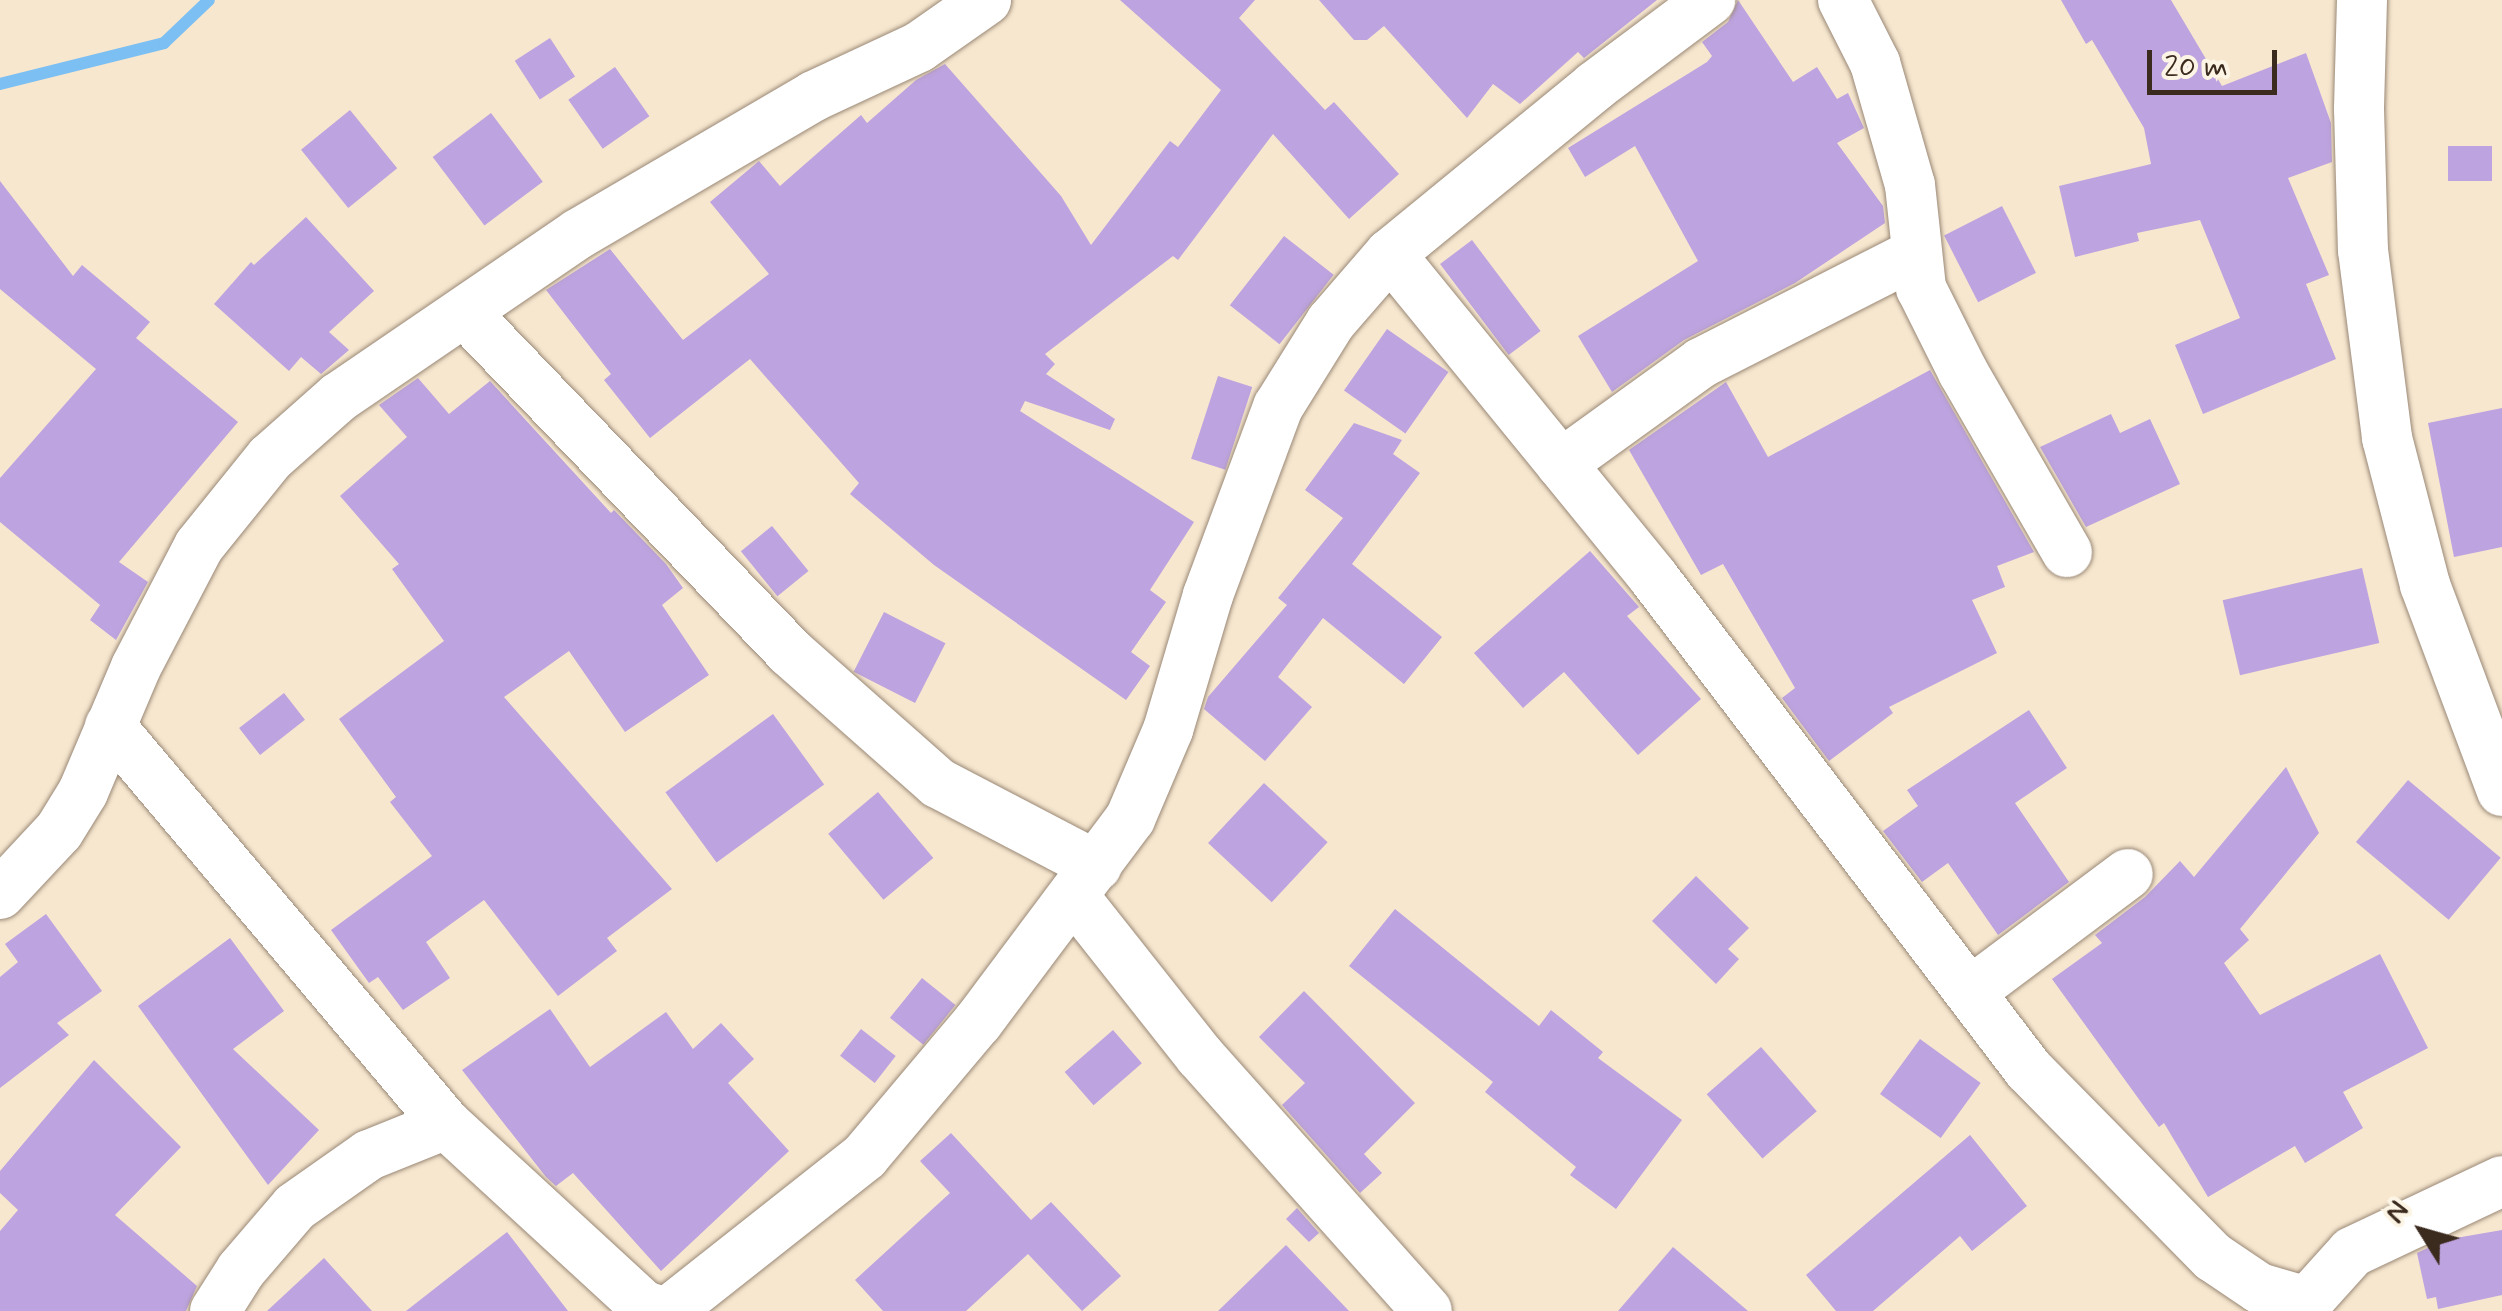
<!DOCTYPE html>
<style>
body{margin:0}
#map{position:relative;width:2502px;height:1311px;overflow:hidden;background:#f7e7cf;font-family:Mynerve,sans-serif}
div>[style]{position:absolute}
.stream>*{height:12px;margin:-6px;padding:0 6px;transform-origin:6px;border-radius:6px;background:#7cbff2}
.building>*{inset:0;background:#bda3df;transform-origin:0 0}
.roads{filter:drop-shadow(0 0 2px #998876) drop-shadow(0 0 2px #998876)}
.street>*{height:50px;margin:-25px;padding:0 25px;transform-origin:25px;border-radius:25px;background:#fff}
span{translate:-50% -50%;white-space:nowrap;text-align:center;line-height:1.15;-webkit-text-stroke:9px #fcf5e5;paint-order:stroke}
.north{position:absolute;left:2372px;top:1181px;width:100px;height:100px;-webkit-text-stroke:8px #fcf5e5;paint-order:stroke;rotate:307deg;font-size:28px;font-weight:700;line-height:40px;text-align:center;color:#3b2a1e}
.north::after{content:'';display:block;margin:auto;width:35px;height:45px;background:#3b2a1e;clip-path:polygon(50% 0,100% 100%,50% 72%,0 100%)}
.scale{position:absolute;left:2147px;top:50px;width:130px;height:45px;box-sizing:border-box;border:5px solid #3b2a1e;border-top:0;padding-left:12px;font-size:30px;line-height:35px;white-space:nowrap;color:#3b2a1e;-webkit-text-stroke:8px #fcf5e5;paint-order:stroke}
</style>
<div id="map">
<div class="stream">
<i style="left:0;top:84px;width:169px;rotate:-14deg"></i>
<i style="left:164px;top:43px;width:62px;rotate:-43.7deg"></i>
</div>
<div class="building">
<i style="clip-path:polygon(1120px 0,1255px 0,1239px 18px,1325px 110px,1334px 102px,1399px 174px,1349px 219px,1273px 134px,1178px 260px,1173px 256px,1045px 354px,1055px 364px,1046px 374px,1115px 419px,1110px 430px,1025px 401px,1020px 411px,1194px 522px,1150px 590px,1166px 602px,1131px 652px,1150px 666px,1126px 700px,934px 565px,850px 494px,859px 483px,750px 359px,650px 438px,604px 380px,611px 374px,546px 290px,610px 249px,683px 340px,769px 274px,710px 202px,759px 161px,780px 186px,861px 115px,867px 123px,916px 80px,945px 64px,1061px 196px,1091px 245px,1170px 141px,1178px 147px,1221px 90px)"></i>
<i style="clip-path:polygon(1319px 0,1657px 0,1584px 58px,1578px 52px,1520px 104px,1493px 84px,1467px 118px,1384px 26px,1367px 40px,1354px 40px)"></i>
<i style="clip-path:polygon(1738px 0,1793px 82px,1817px 67px,1837px 99px,1848px 93px,1864px 128px,1837px 143px,1883px 206px,1885px 223px,1795px 283px,1684px 340px,1612px 392px,1578px 336px,1698px 261px,1635px 146px,1585px 177px,1568px 148px,1707px 62px,1712px 56px,1702px 42px,1728px 22px)"></i>
<i style="clip-path:polygon(2061px 0,2171px 0,2222px 86px,2306px 53px,2331px 123px,2332px 162px,2288px 178px,2329px 275px,2306px 284px,2336px 359px,2203px 414px,2175px 345px,2240px 318px,2200px 220px,2137px 233px,2139px 241px,2075px 257px,2059px 186px,2151px 164px,2144px 128px,2092px 40px,2086px 44px)"></i>
<i style="left:550px;top:38px;width:46px;height:42px;rotate:57deg"></i>
<i style="left:615px;top:67px;width:60px;height:57px;rotate:55deg"></i>
<i style="left:350px;top:110px;width:75px;height:63px;rotate:51deg"></i>
<i style="left:491px;top:113px;width:86px;height:73px;rotate:53deg"></i>
<i style="left:2448px;top:146px;width:44px;height:35px"></i>
<i style="clip-path:polygon(0 181px,73px 276px,82px 265px,150px 322px,136px 338px,238px 422px,119px 562px,148px 582px,116px 640px,90px 620px,100px 605px,0 522px,0 478px,96px 369px,0 289px)"></i>
<i style="left:2002px;top:206px;width:75px;height:65px;rotate:63deg"></i>
<i style="clip-path:polygon(306px 217px,374px 291px,329px 332px,349px 350px,321px 374px,301px 357px,289px 371px,214px 304px,251px 262px,254px 265px)"></i>
<i style="left:1284px;top:236px;width:63px;height:88px;rotate:38deg"></i>
<i style="left:1472px;top:240px;width:114px;height:40px;rotate:53deg"></i>
<i style="left:1387px;top:329px;width:75px;height:75px;rotate:35deg"></i>
<i style="clip-path:polygon(1930px 370px,2034px 552px,1997px 566px,2005px 587px,1972px 600px,1997px 653px,1889px 707px,1893px 713px,1829px 761px,1782px 698px,1795px 688px,1723px 564px,1701px 575px,1629px 450px,1726px 382px,1768px 457px)"></i>
<i style="left:1218px;top:376px;width:36px;height:87px;rotate:18deg"></i>
<i style="clip-path:polygon(418px 378px,449px 414px,490px 381px,611px 513px,614px 510px,666px 564px,683px 588px,662px 605px,709px 675px,625px 732px,569px 651px,504px 697px,672px 889px,607px 938px,617px 951px,558px 996px,484px 900px,426px 942px,450px 978px,403px 1010px,378px 977px,369px 983px,331px 930px,432px 856px,390px 802px,396px 797px,339px 719px,444px 641px,392px 569px,399px 564px,340px 496px,407px 437px,379px 405px)"></i>
<i style="clip-path:polygon(2502px 408px,2502px 547px,2454px 557px,2428px 423px)"></i>
<i style="clip-path:polygon(2111px 414px,2120px 433px,2150px 419px,2180px 484px,2086px 527px,2040px 447px)"></i>
<i style="clip-path:polygon(1354px 423px,1402px 440px,1393px 454px,1420px 473px,1352px 564px,1442px 637px,1404px 684px,1323px 618px,1278px 677px,1312px 707px,1265px 761px,1204px 709px,1208px 697px,1287px 605px,1278px 598px,1343px 518px,1305px 490px)"></i>
<i style="left:772px;top:526px;width:58px;height:40px;rotate:51deg"></i>
<i style="clip-path:polygon(1590px 551px,1639px 607px,1627px 616px,1701px 699px,1638px 755px,1564px 672px,1523px 708px,1474px 653px)"></i>
<i style="left:2362px;top:568px;width:77px;height:143px;rotate:77deg"></i>
<i style="left:884px;top:612px;width:69px;height:67px;rotate:27deg"></i>
<i style="left:284px;top:693px;width:34px;height:57px;rotate:52deg"></i>
<i style="clip-path:polygon(2029px 710px,2067px 768px,2015px 803px,2069px 882px,1998px 935px,1948px 863px,1922px 882px,1883px 831px,1918px 806px,1907px 790px)"></i>
<i style="left:773px;top:714px;width:87px;height:133px;rotate:54deg"></i>
<i style="clip-path:polygon(2286px 767px,2319px 833px,2240px 929px,2249px 940px,2224px 963px,2260px 1015px,2380px 954px,2428px 1048px,2343px 1092px,2363px 1128px,2305px 1163px,2295px 1146px,2208px 1197px,2164px 1123px,2159px 1127px,2052px 979px,2102px 943px,2095px 935px,2145px 897px,2180px 861px,2194px 877px)"></i>
<i style="left:2408px;top:780px;width:121px;height:81px;rotate:40deg"></i>
<i style="left:1264px;top:783px;width:87px;height:82px;rotate:43deg"></i>
<i style="left:878px;top:792px;width:86px;height:65px;rotate:50deg"></i>
<i style="clip-path:polygon(1696px 876px,1749px 928px,1728px 949px,1739px 959px,1716px 984px,1652px 921px)"></i>
<i style="clip-path:polygon(1395px 909px,1539px 1026px,1551px 1010px,1603px 1052px,1598px 1058px,1682px 1120px,1616px 1209px,1570px 1175px,1576px 1167px,1485px 1092px,1493px 1082px,1349px 966px)"></i>
<i style="clip-path:polygon(46px 914px,102px 991px,57px 1023px,69px 1035px,0 1088px,0 977px,18px 962px,5px 944px)"></i>
<i style="clip-path:polygon(230px 938px,284px 1011px,233px 1049px,319px 1130px,268px 1185px,138px 1006px)"></i>
<i style="left:922px;top:978px;width:43px;height:51px;rotate:39deg"></i>
<i style="clip-path:polygon(1304px 991px,1415px 1103px,1364px 1154px,1382px 1173px,1360px 1193px,1282px 1105px,1305px 1083px,1259px 1037px)"></i>
<i style="clip-path:polygon(550px 1009px,590px 1067px,666px 1012px,693px 1049px,721px 1023px,754px 1059px,728px 1083px,789px 1151px,661px 1271px,573px 1173px,556px 1186px,546px 1177px,462px 1070px)"></i>
<i style="left:861px;top:1029px;width:44px;height:34px;rotate:38deg"></i>
<i style="left:1113px;top:1030px;width:44px;height:64px;rotate:49deg"></i>
<i style="left:1920px;top:1039px;width:75px;height:68px;rotate:36deg"></i>
<i style="left:1761px;top:1047px;width:85px;height:72px;rotate:49deg"></i>
<i style="clip-path:polygon(94px 1060px,181px 1147px,115px 1215px,197px 1286px,186px 1311px,0 1311px,0 1231px,18px 1210px,0 1193px,0 1171px)"></i>
<i style="clip-path:polygon(951px 1133px,1031px 1220px,1051px 1202px,1121px 1276px,1082px 1311px,1028px 1254px,966px 1311px,883px 1311px,855px 1280px,950px 1193px,920px 1161px)"></i>
<i style="clip-path:polygon(1970px 1135px,2027px 1206px,1972px 1251px,1960px 1236px,1873px 1311px,1836px 1311px,1806px 1275px)"></i>
<i style="clip-path:polygon(1297px 1208px,1319px 1233px,1309px 1242px,1286px 1219px)"></i>
<i style="clip-path:polygon(2502px 1230px,2502px 1295px,2438px 1309px,2436px 1297px,2427px 1299px,2417px 1253px,2444px 1240px)"></i>
<i style="clip-path:polygon(507px 1232px,568px 1311px,406px 1311px)"></i>
<i style="clip-path:polygon(1286px 1245px,1349px 1311px,1218px 1311px)"></i>
<i style="clip-path:polygon(1673px 1247px,1748px 1311px,1618px 1311px)"></i>
<i style="clip-path:polygon(324px 1258px,372px 1311px,267px 1311px)"></i>
</div>
<div class="roads">
<div class="street">
<i style="left:1843px;top:0;width:71px;rotate:63.1deg"></i>
<i style="left:1875px;top:63px;width:127px;rotate:74deg"></i>
<i style="left:1910px;top:185px;width:104px;rotate:83.9deg"></i>
<i style="left:1921px;top:288px;width:94px;rotate:63.4deg"></i>
<i style="left:1963px;top:372px;width:208px;rotate:60deg"></i>
<i style="left:2362px;top:0;width:109px;rotate:91.6deg"></i>
<i style="left:2359px;top:109px;width:141px;rotate:88.4deg"></i>
<i style="left:2363px;top:250px;width:190px;rotate:82.7deg"></i>
<i style="left:2387px;top:438px;width:152px;rotate:75.5deg"></i>
<i style="left:2425px;top:585px;width:220px;rotate:69.5deg"></i>
<i style="left:1390px;top:254px;width:418px;rotate:50.8deg"></i>
<i style="left:1654px;top:578px;width:617px;rotate:52.7deg"></i>
<i style="left:2028px;top:1069px;width:264px;rotate:45.5deg"></i>
<i style="left:2213px;top:1257px;width:55px;rotate:34deg"></i>
<i style="left:2259px;top:1288px;width:50px;rotate:16.3deg"></i>
<i style="left:2307px;top:1302px;width:67px;rotate:-48deg"></i>
<i style="left:2352px;top:1252px;width:166px;rotate:-25.3deg"></i>
<i style="left:465px;top:313px;width:470px;rotate:46.2deg"></i>
<i style="left:790px;top:652px;width:198px;rotate:41.5deg"></i>
<i style="left:938px;top:783px;width:179px;rotate:27.6deg"></i>
<i style="left:1561px;top:464px;width:173px;rotate:-35.8deg"></i>
<i style="left:1701px;top:363px;width:240px;rotate:-27deg"></i>
<i style="left:110px;top:726px;width:521px;rotate:49.83deg"></i>
<i style="left:446px;top:1124px;width:269px;rotate:42.6deg"></i>
<i style="left:644px;top:1306px;width:17px;rotate:17deg"></i>
<i style="left:0;top:894px;width:86px;rotate:-46.9deg"></i>
<i style="left:59px;top:831px;width:46px;rotate:-58.4deg"></i>
<i style="left:83px;top:792px;width:136px;rotate:-67deg"></i>
<i style="left:136px;top:667px;width:136px;rotate:-62.5deg"></i>
<i style="left:199px;top:546px;width:113px;rotate:-51.1deg"></i>
<i style="left:270px;top:458px;width:92px;rotate:-41.5deg"></i>
<i style="left:339px;top:397px;width:289px;rotate:-34.3deg"></i>
<i style="left:578px;top:234px;width:273px;rotate:-30.3deg"></i>
<i style="left:814px;top:96px;width:116px;rotate:-25deg"></i>
<i style="left:919px;top:47px;width:82px;rotate:-35deg"></i>
<i style="left:1075px;top:898px;width:201px;rotate:51.7deg"></i>
<i style="left:1200px;top:1056px;width:341px;rotate:48.3deg"></i>
<i style="left:1970px;top:992px;width:197px;rotate:-36.8deg"></i>
<i style="left:215px;top:1311px;width:49px;rotate:-57.6deg"></i>
<i style="left:241px;top:1270px;width:83px;rotate:-49.4deg"></i>
<i style="left:295px;top:1207px;width:90px;rotate:-35.1deg"></i>
<i style="left:369px;top:1155px;width:83px;rotate:-21.9deg"></i>
<i style="left:669px;top:1311px;width:250px;rotate:-38.3deg"></i>
<i style="left:865px;top:1156px;width:175px;rotate:-49.9deg"></i>
<i style="left:978px;top:1022px;width:254px;rotate:-53.2deg"></i>
<i style="left:1130px;top:819px;width:97px;rotate:-66.9deg"></i>
<i style="left:1168px;top:730px;width:141px;rotate:-73.5deg"></i>
<i style="left:1208px;top:595px;width:201px;rotate:-69.6deg"></i>
<i style="left:1278px;top:407px;width:100px;rotate:-58.1deg"></i>
<i style="left:1331px;top:322px;width:90px;rotate:-49.1deg"></i>
<i style="left:1390px;top:254px;width:265px;rotate:-39.3deg"></i>
<i style="left:1595px;top:86px;width:144px;rotate:-36.8deg"></i>
</div>
</div>
<div class="north">N</div>
<div class="scale">20 m</div>
</div>
